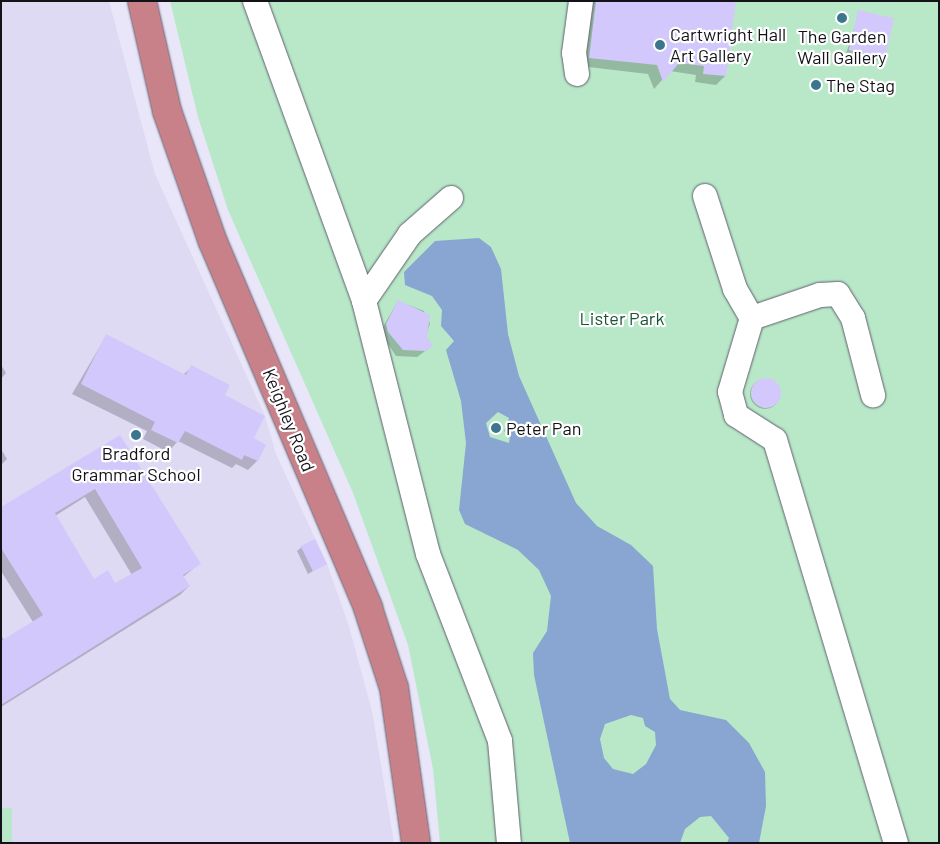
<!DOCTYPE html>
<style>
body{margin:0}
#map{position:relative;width:940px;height:844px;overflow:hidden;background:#e9e6f9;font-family:Barlow,sans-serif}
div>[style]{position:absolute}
.built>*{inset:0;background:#dfdaf4}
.green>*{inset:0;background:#b8e8c8;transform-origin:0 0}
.water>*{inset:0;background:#89a5d1}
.shadow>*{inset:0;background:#0003}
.round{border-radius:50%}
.building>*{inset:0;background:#d3c8fb;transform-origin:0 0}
.roads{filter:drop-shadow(0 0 1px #625f6f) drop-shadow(0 0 1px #625f6f)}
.minor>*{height:24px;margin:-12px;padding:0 12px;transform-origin:12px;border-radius:12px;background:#fff}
.highway>*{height:28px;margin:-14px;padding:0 14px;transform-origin:14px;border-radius:14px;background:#c88089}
.dots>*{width:14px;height:14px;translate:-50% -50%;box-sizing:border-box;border:2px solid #fff;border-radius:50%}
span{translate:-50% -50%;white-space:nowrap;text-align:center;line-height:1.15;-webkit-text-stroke:4.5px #fff;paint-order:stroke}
.poi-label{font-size:18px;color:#141219}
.left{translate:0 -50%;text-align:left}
.park-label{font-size:18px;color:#195434}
.street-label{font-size:18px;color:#141219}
.frame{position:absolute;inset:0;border:2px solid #141219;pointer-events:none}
</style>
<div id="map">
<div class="built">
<i style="clip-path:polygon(1px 1px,109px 1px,155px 174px,265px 416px,276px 454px,327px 564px,348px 623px,372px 711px,394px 843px,1px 843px)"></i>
</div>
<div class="green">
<i style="clip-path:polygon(170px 1px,939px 1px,939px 843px,440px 843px,433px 769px,408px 645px,353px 493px,228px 210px,198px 117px)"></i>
<i style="left:1px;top:808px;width:11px;height:35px"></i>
</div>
<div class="water">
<i style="clip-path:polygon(evenodd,479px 238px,491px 247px,501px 269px,508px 334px,519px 376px,576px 503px,597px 526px,631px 545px,653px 566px,657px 629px,670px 699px,680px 710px,726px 720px,749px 743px,765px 772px,766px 806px,759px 843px,727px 843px,729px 838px,711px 816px,700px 817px,685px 829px,680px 843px,570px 843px,534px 675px,533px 653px,547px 631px,551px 596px,539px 570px,518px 550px,465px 524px,459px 510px,466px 443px,461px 401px,446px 350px,454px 341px,441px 326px,442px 310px,432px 296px,405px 285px,404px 272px,435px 241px,479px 238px,498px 412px,509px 418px,504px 431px,510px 436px,509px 443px,490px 437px,486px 423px,498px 412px,479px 238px,631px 715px,643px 718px,645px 726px,655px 732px,656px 745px,646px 764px,633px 774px,613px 769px,604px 758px,600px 739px,605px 724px,631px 715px)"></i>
</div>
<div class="shadow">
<i style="clip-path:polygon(588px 1px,735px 1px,725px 76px,716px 85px,695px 82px,696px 75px,670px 71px,654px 89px,648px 74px,580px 66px)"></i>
<i style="clip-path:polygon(859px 12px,884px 57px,880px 61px,846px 54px)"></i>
<i style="clip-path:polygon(398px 301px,424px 311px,430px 323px,426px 337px,432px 346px,417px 357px,396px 356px,380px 332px)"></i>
<i style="clip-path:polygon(106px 336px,183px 375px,192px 367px,224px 396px,252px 439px,265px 445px,257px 461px,248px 470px,236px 464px,232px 468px,178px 441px,168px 452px,143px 439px,147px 431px,72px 394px)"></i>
<i style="clip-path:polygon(1px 365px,6px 373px,1px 379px)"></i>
<i class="round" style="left:750px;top:379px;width:30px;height:30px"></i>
<i style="clip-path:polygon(evenodd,120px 437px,199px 564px,183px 577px,189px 586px,180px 595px,1px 707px,1px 635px,4px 640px,33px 622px,1px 571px,1px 508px,120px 437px,85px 497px,132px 575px,115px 585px,93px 580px,55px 516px,85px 497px)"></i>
<i style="clip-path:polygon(1px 449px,7px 459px,1px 465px)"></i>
<i style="clip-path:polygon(302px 547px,325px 564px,308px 574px,297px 551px)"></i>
</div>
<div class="building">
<i style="clip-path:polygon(596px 1px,736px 1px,726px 76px,703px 74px,704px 66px,679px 63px,663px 82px,657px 65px,589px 58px)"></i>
<i style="left:858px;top:10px;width:37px;height:41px;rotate:13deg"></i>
<i style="clip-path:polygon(398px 300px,430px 315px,427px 337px,433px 346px,425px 351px,403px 350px,388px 332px,386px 324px)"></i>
<i style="clip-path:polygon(106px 334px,186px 375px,191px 365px,230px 385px,225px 395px,265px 416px,254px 438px,266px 445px,258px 461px,244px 455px,242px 460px,185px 431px,178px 443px,151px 430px,155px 422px,81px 384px)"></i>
<i class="round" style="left:751px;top:378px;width:30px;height:30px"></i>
<i style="clip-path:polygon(evenodd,120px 435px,201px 564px,183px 575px,190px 586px,1px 705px,1px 641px,43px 615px,1px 548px,1px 507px,120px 435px,95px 489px,142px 568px,115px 583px,108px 570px,94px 579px,55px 513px,95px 489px)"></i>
<i style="left:315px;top:539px;width:28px;height:16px;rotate:64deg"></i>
</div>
<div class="roads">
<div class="minor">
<i style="left:255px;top:1px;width:319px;rotate:70deg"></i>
<i style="left:577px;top:74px;width:21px;rotate:-98deg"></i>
<i style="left:574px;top:53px;width:52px;rotate:-82.3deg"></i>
<i style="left:705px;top:196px;width:98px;rotate:72.1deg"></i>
<i style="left:735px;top:289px;width:34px;rotate:60deg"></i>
<i style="left:752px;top:318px;width:77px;rotate:106.6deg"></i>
<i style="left:730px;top:392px;width:24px;rotate:75deg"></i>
<i style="left:736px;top:415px;width:46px;rotate:32.7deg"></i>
<i style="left:775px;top:440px;width:421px;rotate:73.3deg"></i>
<i style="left:451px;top:198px;width:55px;rotate:138.7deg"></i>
<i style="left:410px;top:234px;width:81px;rotate:124.5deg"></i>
<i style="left:364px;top:301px;width:261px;rotate:75.8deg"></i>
<i style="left:428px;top:554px;width:200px;rotate:68.9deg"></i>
<i style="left:500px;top:741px;width:102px;rotate:85deg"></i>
<i style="left:752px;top:318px;width:72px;rotate:-18.7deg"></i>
<i style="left:820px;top:295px;width:18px;rotate:-3deg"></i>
<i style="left:838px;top:294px;width:28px;rotate:58deg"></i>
<i style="left:853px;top:318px;width:80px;rotate:75.4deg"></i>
</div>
<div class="highway">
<i style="left:142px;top:1px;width:113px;rotate:77.2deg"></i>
<i style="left:167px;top:111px;width:139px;rotate:70.7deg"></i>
<i style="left:213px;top:242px;width:397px;rotate:67deg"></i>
<i style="left:368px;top:608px;width:84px;rotate:72deg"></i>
<i style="left:394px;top:688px;width:157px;rotate:81.9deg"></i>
</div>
</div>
<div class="dots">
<i style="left:842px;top:18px;background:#3b758e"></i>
<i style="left:660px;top:45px;background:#3b758e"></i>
<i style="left:816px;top:85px;background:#3b758e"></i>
<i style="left:496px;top:428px;background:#3b758e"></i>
<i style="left:136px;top:435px;background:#3b758e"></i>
</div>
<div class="poi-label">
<span class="left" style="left:670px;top:45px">Cartwright Hall<br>Art Gallery</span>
<span style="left:842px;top:47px">The Garden<br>Wall Gallery</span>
<span class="left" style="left:826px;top:85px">The Stag</span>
<span class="left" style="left:506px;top:428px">Peter Pan</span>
<span style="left:136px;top:464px">Bradford<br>Grammar School</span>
</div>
<div class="park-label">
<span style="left:622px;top:318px">Lister Park</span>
</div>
<div class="street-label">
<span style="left:289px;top:420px;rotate:68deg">Keighley Road</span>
</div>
<div class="frame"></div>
</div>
